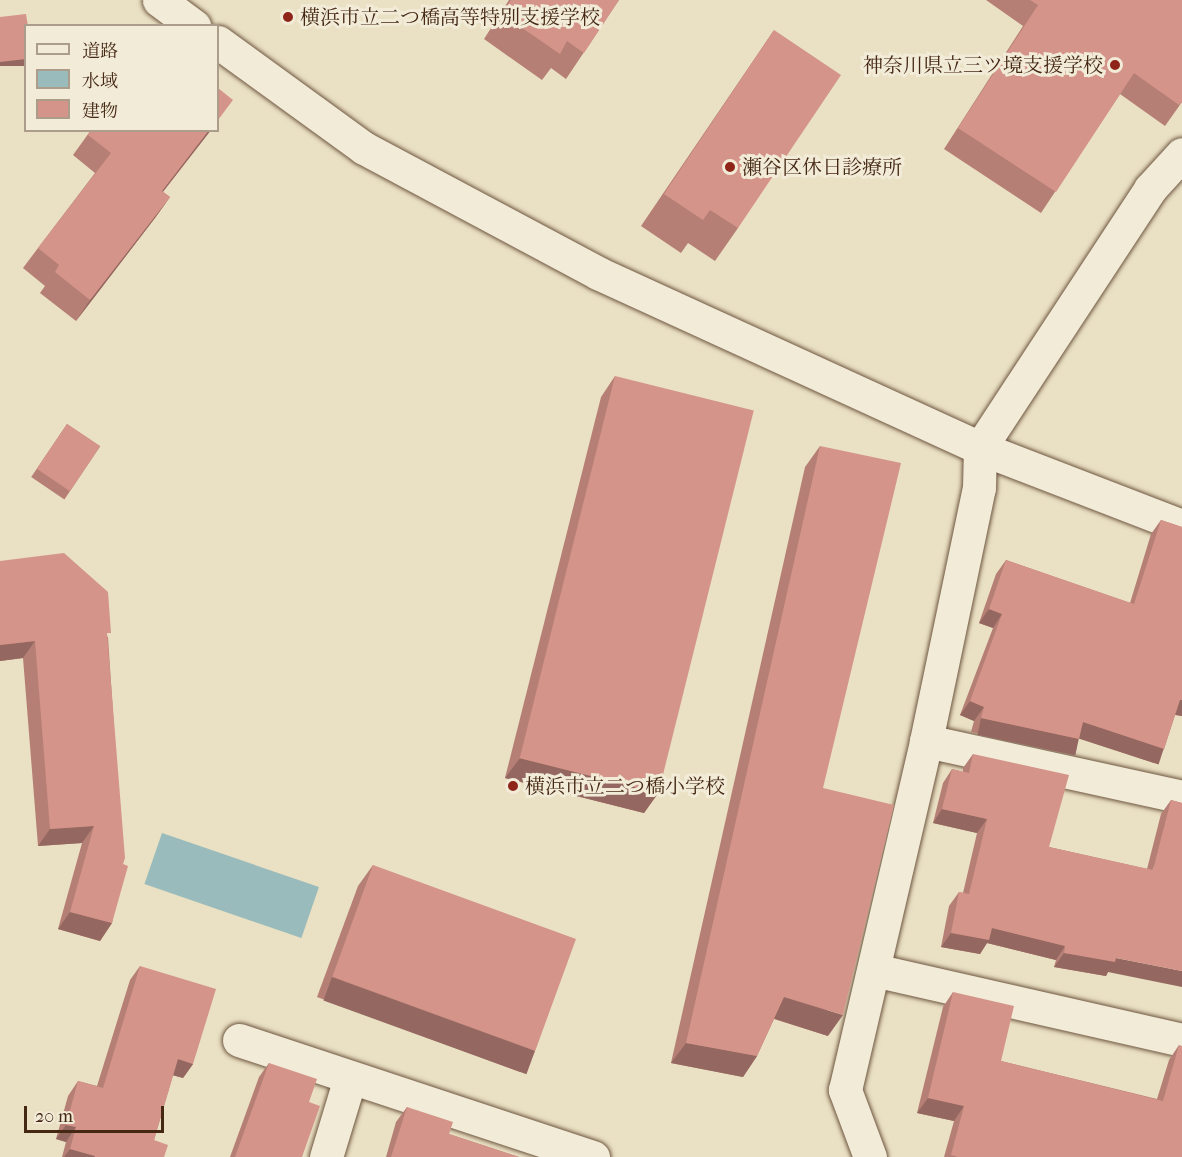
<!DOCTYPE html>
<meta charset="utf-8">
<style>
body{margin:0}
#map{position:relative;width:1182px;height:1157px;overflow:hidden;background:#eae0c3;font-family:"IM FELL French Canon","Noto Serif JP",serif}
div>[style]{position:absolute}
.water>*{inset:0;background:#9abbbb;transform-origin:0 0}
.roads{filter:drop-shadow(0 0 2px #6e5640) drop-shadow(0 0 2px #6e5640)}
.minor>*{height:33px;margin:-16.5px;padding:0 16.5px;transform-origin:16.5px;border-radius:16.5px;background:#f1ebd8}
.wall>*{inset:0;background:#b67f76;transform-origin:0 0}
.shaded-wall>*{inset:0;background:#946860;transform-origin:0 0}
.building>*{inset:0;background:#d49489;transform-origin:0 0}
.dots>*{width:16px;height:16px;translate:-50% -50%;box-sizing:border-box;border:3px solid #f1ebd8;border-radius:50%}
span{translate:-50% -50%;white-space:nowrap;text-align:center;line-height:1.15;-webkit-text-stroke:6px #f1ebd8;paint-order:stroke}
.poi-label{font-size:20px;color:#452814}
.left{translate:0 -50%;text-align:left}
.right{translate:-100% -50%;text-align:right}
.legend{position:absolute;left:24px;top:24px;width:195px;height:108px;box-sizing:border-box;background:#f1ebd8;border:2px solid #ac9d8a;margin:0;padding:8px 10px;list-style:none;font-size:18px;color:#452814}
.legend li{display:flex;align-items:center;gap:12px;height:30px}
.legend b{width:30px;border:2px solid #ac9d8a}
.scale{position:absolute;left:24px;top:1106px;width:140px;height:27px;box-sizing:border-box;border:3px solid #452814;border-top:0;padding-left:8px;font-size:18px;line-height:21px;white-space:nowrap;color:#452814;-webkit-text-stroke:4px #f1ebd8;paint-order:stroke}
</style>
<div id="map">
<div class="water">
<i style="left:162px;top:833px;width:166px;height:54px;rotate:19deg"></i>
</div>
<div class="roads">
<div class="minor">
<i style="left:159px;top:0;width:44px;rotate:36.6deg"></i>
<i style="left:218px;top:42px;width:180px;rotate:36deg"></i>
<i style="left:364px;top:148px;width:265px;rotate:28.1deg"></i>
<i style="left:598px;top:273px;width:420px;rotate:24.6deg"></i>
<i style="left:980px;top:448px;width:217px;rotate:21.1deg"></i>
<i style="left:926px;top:741px;width:262px;rotate:12.3deg"></i>
<i style="left:874px;top:970px;width:316px;rotate:12.8deg"></i>
<i style="left:239px;top:1040px;width:373px;rotate:18.3deg"></i>
<i style="left:326px;top:1157px;width:83px;rotate:-73.1deg"></i>
<i style="left:870px;top:1157px;width:72px;rotate:-110.5deg"></i>
<i style="left:845px;top:1090px;width:358px;rotate:-76.9deg"></i>
<i style="left:926px;top:741px;width:258px;rotate:-78.2deg"></i>
<i style="left:979px;top:488px;width:40px;rotate:-88.6deg"></i>
<i style="left:980px;top:448px;width:310px;rotate:-56.7deg"></i>
<i style="left:1150px;top:189px;width:47px;rotate:-47.6deg"></i>
</div>
</div>
<div class="wall">
<i style="clip-path:polygon(509px 0,619px 0,566px 79px,551px 68px,542px 80px,484px 39px)"></i>
<i style="clip-path:polygon(986px 0,1182px 0,1182px 102px,1165px 126px,1120px 94px,1041px 213px,944px 149px,1023px 26px)"></i>
<i style="clip-path:polygon(774px 30px,738px 228px,715px 261px,688px 243px,681px 253px,641px 226px)"></i>
<i style="clip-path:polygon(91px 130px,211px 130px,163px 192px,170px 197px,155px 218px,76px 321px,40px 293px,45px 286px,23px 268px,38px 248px,95px 173px,73px 155px)"></i>
<i style="clip-path:polygon(615px 376px,659px 792px,644px 813px,505px 778px,601px 397px)"></i>
<i style="left:67px;top:424px;width:40px;height:64px;rotate:34deg"></i>
<i style="clip-path:polygon(820px 446px,823px 788px,828px 1036px,774px 1019px,757px 1056px,743px 1077px,671px 1063px,805px 467px)"></i>
<i style="clip-path:polygon(1161px 520px,1182px 527px,1182px 716px,1175px 715px,1164px 749px,1154px 763px,1079px 738px,1069px 753px,971px 732px,974px 721px,960px 715px,993px 628px,979px 623px,996px 574px,1006px 560px,1130px 603px,1151px 534px)"></i>
<i style="clip-path:polygon(0 561px,108px 637px,123px 864px,112px 923px,100px 941px,58px 929px,82px 843px,38px 846px,23px 658px,0 661px)"></i>
<i style="clip-path:polygon(973px 754px,1049px 847px,1147px 869px,1161px 814px,1171px 800px,1182px 803px,1108px 972px,1106px 976px,1054px 967px,1056px 960px,987px 943px,980px 954px,941px 947px,949px 906px,959px 892px,963px 893px,977px 833px,933px 823px,943px 783px,952px 769px,963px 772px,963px 768px)"></i>
<i style="clip-path:polygon(373px 865px,535px 1051px,520px 1072px,317px 997px,358px 886px)"></i>
<i style="clip-path:polygon(140px 966px,193px 1064px,183px 1078px,173px 1075px,154px 1140px,164px 1157px,62px 1157px,66px 1142px,56px 1139px,68px 1096px,78px 1081px,97px 1086px,130px 980px)"></i>
<i style="clip-path:polygon(953px 992px,1001px 1061px,1157px 1099px,1169px 1060px,1179px 1045px,1182px 1157px,944px 1157px,954px 1121px,917px 1113px,943px 1007px)"></i>
<i style="clip-path:polygon(269px 1063px,309px 1102px,302px 1157px,230px 1157px,259px 1077px)"></i>
<i style="clip-path:polygon(407px 1107px,449px 1134px,519px 1157px,386px 1157px,396px 1122px)"></i>
</div>
<div class="shaded-wall">
<i style="left:26px;top:59px;width:7px;height:26px;rotate:90deg"></i>
<i style="clip-path:polygon(209px 130px,211px 130px,147px 212px,162px 191px)"></i>
<i style="clip-path:polygon(170px 197px,155px 218px,76px 321px,90px 300px)"></i>
<i style="clip-path:polygon(989px 609px,1002px 614px,993px 628px,979px 623px)"></i>
<i style="clip-path:polygon(35px 641px,23px 658px,0 661px,0 645px)"></i>
<i style="clip-path:polygon(1180px 700px,1182px 700px,1182px 716px,1170px 714px)"></i>
<i style="clip-path:polygon(970px 701px,984px 707px,974px 721px,960px 715px)"></i>
<i style="left:981px;top:718px;width:100px;height:17px;rotate:12deg"></i>
<i style="left:1083px;top:722px;width:85px;height:17px;rotate:18deg"></i>
<i style="clip-path:polygon(520px 758px,659px 792px,644px 813px,505px 778px)"></i>
<i style="clip-path:polygon(942px 809px,987px 819px,977px 833px,933px 823px)"></i>
<i style="clip-path:polygon(94px 826px,82px 843px,38px 846px,50px 829px)"></i>
<i style="clip-path:polygon(70px 912px,112px 923px,100px 941px,58px 929px)"></i>
<i style="clip-path:polygon(992px 928px,1065px 946px,1056px 960px,987px 943px,980px 954px,941px 947px,951px 933px)"></i>
<i style="clip-path:polygon(1064px 953px,1116px 958px,1182px 971px,1182px 987px,1108px 972px,1106px 976px,1054px 967px)"></i>
<i style="left:332px;top:977px;width:216px;height:25px;rotate:20deg"></i>
<i style="clip-path:polygon(784px 997px,843px 1015px,828px 1036px,769px 1017px)"></i>
<i style="clip-path:polygon(686px 1043px,757px 1056px,743px 1077px,671px 1063px)"></i>
<i style="clip-path:polygon(178px 1059px,193px 1064px,183px 1078px,168px 1074px)"></i>
<i style="clip-path:polygon(928px 1098px,964px 1106px,954px 1121px,917px 1113px)"></i>
<i style="clip-path:polygon(66px 1125px,76px 1127px,66px 1142px,56px 1139px)"></i>
<i style="clip-path:polygon(70px 1149px,95px 1156px,94px 1157px,64px 1157px)"></i>
</div>
<div class="building">
<i style="clip-path:polygon(511px 0,619px 0,584px 53px,567px 41px,560px 54px,502px 14px)"></i>
<i style="clip-path:polygon(1030px 0,1182px 0,1182px 102px,1179px 105px,1134px 73px,1056px 192px,958px 128px,1038px 5px)"></i>
<i style="clip-path:polygon(26px 14px,28px 26px,26px 26px,26px 59px,0 62px,0 17px)"></i>
<i style="clip-path:polygon(774px 30px,841px 75px,738px 228px,710px 210px,703px 220px,664px 194px)"></i>
<i style="clip-path:polygon(218px 88px,233px 100px,218px 120px)"></i>
<i style="clip-path:polygon(91px 130px,209px 130px,162px 191px,170px 197px,90px 300px,55px 272px,59px 265px,38px 248px,111px 153px,88px 135px)"></i>
<i style="left:615px;top:376px;width:143px;height:394px;rotate:14deg"></i>
<i style="left:67px;top:424px;width:40px;height:54px;rotate:34deg"></i>
<i style="clip-path:polygon(820px 446px,901px 463px,823px 788px,894px 805px,843px 1015px,784px 997px,757px 1056px,686px 1043px)"></i>
<i style="clip-path:polygon(1161px 520px,1182px 527px,1182px 700px,1180px 700px,1164px 749px,1083px 722px,1079px 739px,981px 718px,984px 707px,970px 701px,1002px 614px,989px 609px,1006px 560px,1134px 604px)"></i>
<i style="clip-path:polygon(64px 553px,108px 592px,111px 633px,107px 633px,125px 858px,123px 864px,128px 866px,112px 923px,70px 912px,94px 826px,50px 829px,35px 641px,0 645px,0 561px)"></i>
<i style="clip-path:polygon(973px 754px,1069px 775px,1049px 847px,1153px 870px,1171px 800px,1182px 803px,1182px 971px,1116px 958px,1115px 962px,1064px 953px,1065px 946px,992px 928px,989px 940px,951px 933px,959px 892px,969px 894px,987px 819px,942px 809px,952px 769px,969px 773px)"></i>
<i style="left:373px;top:865px;width:216px;height:119px;rotate:20deg"></i>
<i style="clip-path:polygon(140px 966px,216px 989px,193px 1064px,178px 1059px,154px 1140px,168px 1145px,164px 1157px,95px 1157px,95px 1156px,70px 1149px,76px 1127px,66px 1125px,78px 1081px,103px 1088px)"></i>
<i style="clip-path:polygon(953px 992px,1014px 1006px,1001px 1061px,1163px 1101px,1179px 1045px,1182px 1046px,1182px 1157px,958px 1157px,951px 1155px,964px 1106px,928px 1098px)"></i>
<i style="clip-path:polygon(269px 1063px,317px 1079px,309px 1102px,320px 1106px,302px 1157px,235px 1157px)"></i>
<i style="clip-path:polygon(407px 1107px,453px 1122px,449px 1134px,519px 1157px,391px 1157px)"></i>
</div>
<div class="dots">
<i style="left:288px;top:17px;background:#8f2418"></i>
<i style="left:1115px;top:65px;background:#8f2418"></i>
<i style="left:730px;top:167px;background:#8f2418"></i>
<i style="left:513px;top:786px;background:#8f2418"></i>
</div>
<div class="poi-label">
<span class="left" style="left:300px;top:17px">横浜市立二つ橋高等特別支援学校</span>
<span class="right" style="left:1103px;top:65px">神奈川県立三ツ境支援学校</span>
<span class="left" style="left:742px;top:167px">瀬谷区休日診療所</span>
<span class="left" style="left:525px;top:786px">横浜市立二つ橋小学校</span>
</div>
<ul class="legend">
<li><b style="height:8px;background:#f1ebd8"></b>道路</li>
<li><b style="height:16px;background:#9abbbb"></b>水域</li>
<li><b style="height:16px;background:#d49489"></b>建物</li>
</ul>
<div class="scale">20 m</div>
</div>
